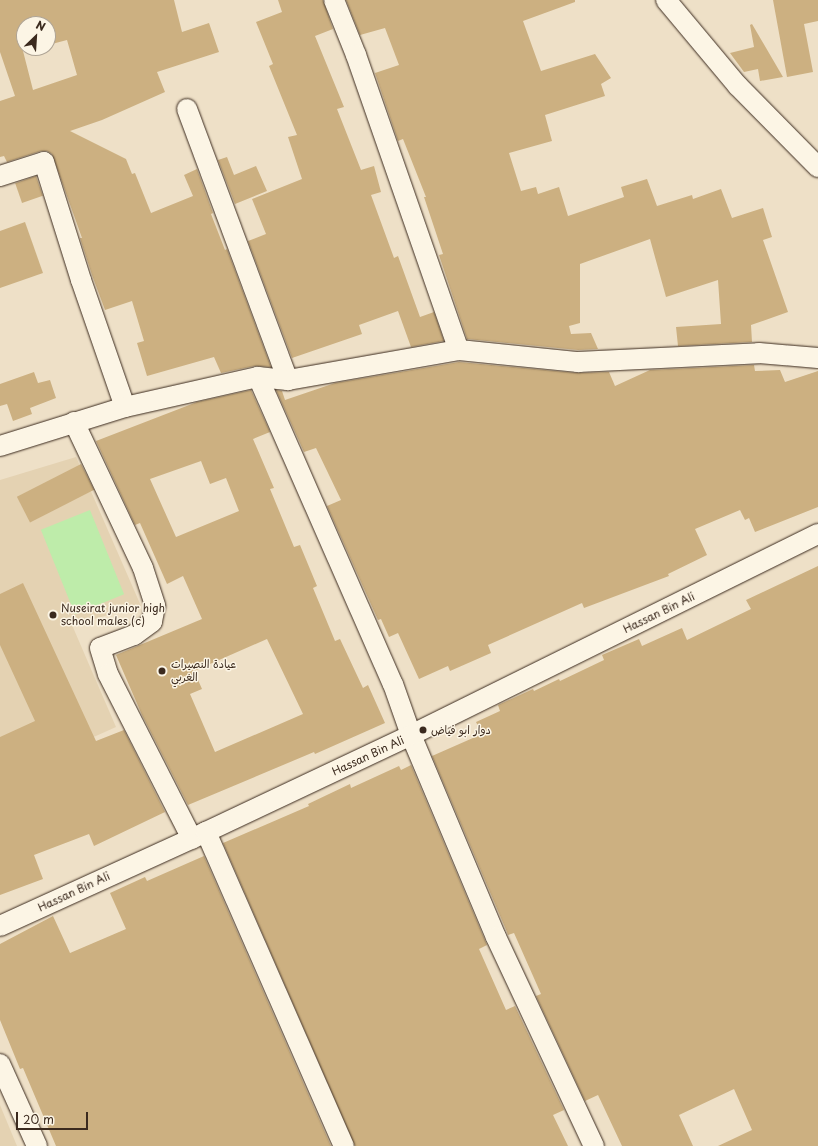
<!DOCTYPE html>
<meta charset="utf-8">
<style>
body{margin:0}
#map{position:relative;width:818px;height:1146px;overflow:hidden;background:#eee0c7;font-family:"Playpen Sans","Playpen Sans Arabic",sans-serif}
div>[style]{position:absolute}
.built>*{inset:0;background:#e4d2b2}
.green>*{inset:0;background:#beecaa;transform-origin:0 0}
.building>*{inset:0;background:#ccb081;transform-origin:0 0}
.roads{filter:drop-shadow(0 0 1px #3b2a1e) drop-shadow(0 0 1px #3b2a1e)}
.minor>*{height:20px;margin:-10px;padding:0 10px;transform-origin:10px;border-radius:10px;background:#fcf5e5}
.dots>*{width:11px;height:11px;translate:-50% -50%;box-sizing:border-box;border:2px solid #fcf5e5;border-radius:50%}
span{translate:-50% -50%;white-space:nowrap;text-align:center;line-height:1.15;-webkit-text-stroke:3px #fcf5e5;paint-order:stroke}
.poi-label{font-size:11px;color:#3b2a1e}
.left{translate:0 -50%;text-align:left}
.street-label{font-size:11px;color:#3b2a1e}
.north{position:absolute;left:16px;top:16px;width:40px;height:40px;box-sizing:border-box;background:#fcf5e5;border:1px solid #afa495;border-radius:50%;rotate:25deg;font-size:11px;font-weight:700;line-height:16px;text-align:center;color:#3b2a1e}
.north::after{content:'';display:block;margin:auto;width:14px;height:18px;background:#3b2a1e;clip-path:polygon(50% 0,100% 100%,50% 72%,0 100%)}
.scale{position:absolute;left:16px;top:1112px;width:72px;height:18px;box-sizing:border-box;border:2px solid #3b2a1e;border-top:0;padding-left:5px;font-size:12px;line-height:14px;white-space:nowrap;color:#3b2a1e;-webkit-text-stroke:3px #fcf5e5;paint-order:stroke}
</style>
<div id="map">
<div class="built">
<i style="clip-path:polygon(76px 457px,141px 606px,72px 625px,116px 727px,0 779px,0 480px)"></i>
<i style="clip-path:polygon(0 1105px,17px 1146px,0 1146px)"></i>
</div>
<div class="green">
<i style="left:90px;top:510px;width:91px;height:53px;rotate:68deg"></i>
</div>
<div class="building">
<i style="clip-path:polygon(evenodd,0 0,174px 0,182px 32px,209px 23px,219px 52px,157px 72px,165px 92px,102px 120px,70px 131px,126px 159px,132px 174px,135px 173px,151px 213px,193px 196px,184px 175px,197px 169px,213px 213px,211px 214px,225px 250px,227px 249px,271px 367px,255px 366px,221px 373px,214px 357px,147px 376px,137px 343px,144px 341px,132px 301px,105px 310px,92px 275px,80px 238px,82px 238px,52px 154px,47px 151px,41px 151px,7px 162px,4px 156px,0 157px,0 101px,15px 96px,0 52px,0 0,24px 24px,48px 24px,48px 45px,67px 40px,77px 75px,33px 90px,23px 51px,37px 48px,24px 48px,24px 24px)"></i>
<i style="clip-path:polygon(278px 0,323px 0,333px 29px,315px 36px,344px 107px,337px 109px,361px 170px,374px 166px,381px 192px,371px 195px,394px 258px,398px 256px,420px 317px,434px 312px,444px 341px,411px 347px,398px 311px,359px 325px,362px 334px,292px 358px,248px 241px,266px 234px,252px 199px,302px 179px,288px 137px,297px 135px,269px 66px,273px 64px,256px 22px,282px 12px)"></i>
<i style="clip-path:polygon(346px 0,575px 0,575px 2px,523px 21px,541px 71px,595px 54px,611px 78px,601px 84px,605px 96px,545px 115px,552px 141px,509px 153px,521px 191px,536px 187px,538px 194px,559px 187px,568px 216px,624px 197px,621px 187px,647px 179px,657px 206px,692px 195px,693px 199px,721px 189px,732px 218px,763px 208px,772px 237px,763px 240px,788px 312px,751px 325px,752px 342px,678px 346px,676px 327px,721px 324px,718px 280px,666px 297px,650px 239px,580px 264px,580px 323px,569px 326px,571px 334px,591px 333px,598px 349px,578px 350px,467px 339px,439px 255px,443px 254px,424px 197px,426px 197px,403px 139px,398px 141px,375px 73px,399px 65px,385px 28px,360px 35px)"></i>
<i style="clip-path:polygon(773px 0,818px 0,818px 21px,804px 24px,813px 72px,787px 77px)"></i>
<i style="clip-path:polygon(752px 24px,776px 65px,783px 77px,760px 81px,758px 69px,744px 72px,730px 53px,754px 47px,750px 25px)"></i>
<i style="clip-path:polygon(227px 157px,234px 175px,256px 166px,267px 191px,235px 204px,218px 160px)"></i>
<i style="left:36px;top:176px;width:21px;height:22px;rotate:71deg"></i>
<i style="clip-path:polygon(25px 222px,43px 273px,0 288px,0 231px)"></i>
<i style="clip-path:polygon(459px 362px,577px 373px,609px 372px,615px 386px,650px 370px,754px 365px,755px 371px,780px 370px,785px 382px,818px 371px,818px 507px,755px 532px,749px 518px,745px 520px,740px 510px,695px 529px,707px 555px,668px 574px,669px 576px,584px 608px,582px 603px,488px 645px,491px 653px,450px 671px,448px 666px,419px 679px,398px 633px,389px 637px,381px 619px,378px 620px,327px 506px,341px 500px,316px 448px,304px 452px,276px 390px,282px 391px,285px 400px,335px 383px)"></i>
<i style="clip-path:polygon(34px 372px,38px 383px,50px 380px,56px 398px,30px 408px,32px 414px,13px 421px,7px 404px,0 406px,0 384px)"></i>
<i style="clip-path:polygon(evenodd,251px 390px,270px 432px,253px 439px,274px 488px,270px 489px,294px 547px,300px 545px,317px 586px,313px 588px,335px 641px,340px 639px,363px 688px,368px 685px,385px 723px,315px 754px,314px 752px,188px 805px,142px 715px,116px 655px,202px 619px,183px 576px,167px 584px,140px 523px,135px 525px,96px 441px,197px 402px,251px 390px,201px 461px,210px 484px,226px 478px,239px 511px,176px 537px,150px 479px,201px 461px,251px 390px,267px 639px,303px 714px,215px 752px,190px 694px,202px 689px,194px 671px,267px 639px)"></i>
<i style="left:81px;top:464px;width:29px;height:72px;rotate:63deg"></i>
<i style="clip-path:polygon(818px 566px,818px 1146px,718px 1146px,752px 1130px,734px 1089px,679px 1115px,693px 1146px,622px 1146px,598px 1095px,585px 1101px,536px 996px,541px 994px,514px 933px,508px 935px,507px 932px,432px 756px,482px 734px,476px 722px,500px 711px,498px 705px,533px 689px,534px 691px,559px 679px,560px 681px,604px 660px,602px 655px,639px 639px,642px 646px,682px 628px,687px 640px,751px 609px,746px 600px)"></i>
<i style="clip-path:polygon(23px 583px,96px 741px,124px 730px,165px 812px,94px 846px,89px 834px,34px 855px,43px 879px,0 895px,0 737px,35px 721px,0 645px,0 594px)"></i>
<i style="clip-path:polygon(411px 765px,487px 945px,479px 949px,506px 1010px,515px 1006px,564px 1110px,553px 1115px,568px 1146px,355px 1146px,223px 843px,309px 806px,308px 804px,350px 784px,351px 788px,399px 766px,401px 770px)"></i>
<i style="clip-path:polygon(204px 856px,331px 1146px,56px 1146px,23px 1068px,20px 1069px,0 1020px,0 944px,53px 916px,70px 953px,126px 929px,110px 893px,145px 877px,147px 881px)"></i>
</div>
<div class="roads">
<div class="minor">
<i style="left:334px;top:0;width:59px;rotate:68.2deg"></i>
<i style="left:356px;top:55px;width:312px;rotate:70.8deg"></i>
<i style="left:666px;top:0;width:112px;rotate:50.1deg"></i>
<i style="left:738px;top:86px;width:114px;rotate:45.4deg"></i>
<i style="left:187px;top:109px;width:289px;rotate:69.6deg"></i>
<i style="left:0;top:176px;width:46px;rotate:-17.7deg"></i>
<i style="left:44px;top:162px;width:124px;rotate:72.6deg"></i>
<i style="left:81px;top:280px;width:134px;rotate:70.9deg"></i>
<i style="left:258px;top:377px;width:335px;rotate:66.3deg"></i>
<i style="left:393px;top:684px;width:54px;rotate:70.6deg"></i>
<i style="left:411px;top:735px;width:219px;rotate:67.2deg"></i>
<i style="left:496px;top:937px;width:231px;rotate:64.9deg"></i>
<i style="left:74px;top:422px;width:161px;rotate:64.7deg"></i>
<i style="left:143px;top:568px;width:40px;rotate:72deg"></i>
<i style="left:155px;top:606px;width:16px;rotate:101deg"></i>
<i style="left:152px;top:622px;width:22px;rotate:144deg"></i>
<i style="left:134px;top:635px;width:36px;rotate:159deg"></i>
<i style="left:100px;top:648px;width:27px;rotate:73deg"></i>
<i style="left:108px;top:674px;width:185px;rotate:63deg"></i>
<i style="left:0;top:446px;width:131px;rotate:-17.3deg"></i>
<i style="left:125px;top:407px;width:136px;rotate:-12.7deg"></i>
<i style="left:258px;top:377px;width:30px;rotate:6deg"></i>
<i style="left:288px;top:380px;width:174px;rotate:-10deg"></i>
<i style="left:459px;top:350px;width:120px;rotate:5.8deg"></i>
<i style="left:578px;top:362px;width:181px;rotate:-2.8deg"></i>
<i style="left:759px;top:353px;width:59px;rotate:4.8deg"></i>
<i style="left:206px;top:832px;width:343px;rotate:66.3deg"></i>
<i style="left:0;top:926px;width:226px;rotate:-24.5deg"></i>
<i style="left:206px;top:832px;width:227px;rotate:-25.3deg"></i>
<i style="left:411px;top:735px;width:454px;rotate:-26.3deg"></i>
<i style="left:0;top:1064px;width:90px;rotate:65.7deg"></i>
</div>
</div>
<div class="dots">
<i style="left:53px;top:615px;background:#3b2a1e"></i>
<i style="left:162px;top:671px;background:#3b2a1e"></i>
<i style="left:423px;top:730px;background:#3b2a1e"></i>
</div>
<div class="poi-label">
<span class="left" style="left:61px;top:615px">Nuseirat junior high<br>school males (c)</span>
<span class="left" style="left:171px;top:671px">عيادة النصيرات<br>الغربي</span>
<span class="left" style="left:431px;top:730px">دوار ابو فياض</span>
</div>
<div class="street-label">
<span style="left:659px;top:613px;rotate:-26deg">Hassan Bin Ali</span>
<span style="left:368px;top:756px;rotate:-25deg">Hassan Bin Ali</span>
<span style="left:74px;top:892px;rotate:-25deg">Hassan Bin Ali</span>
</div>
<div class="north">N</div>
<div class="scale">20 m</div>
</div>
